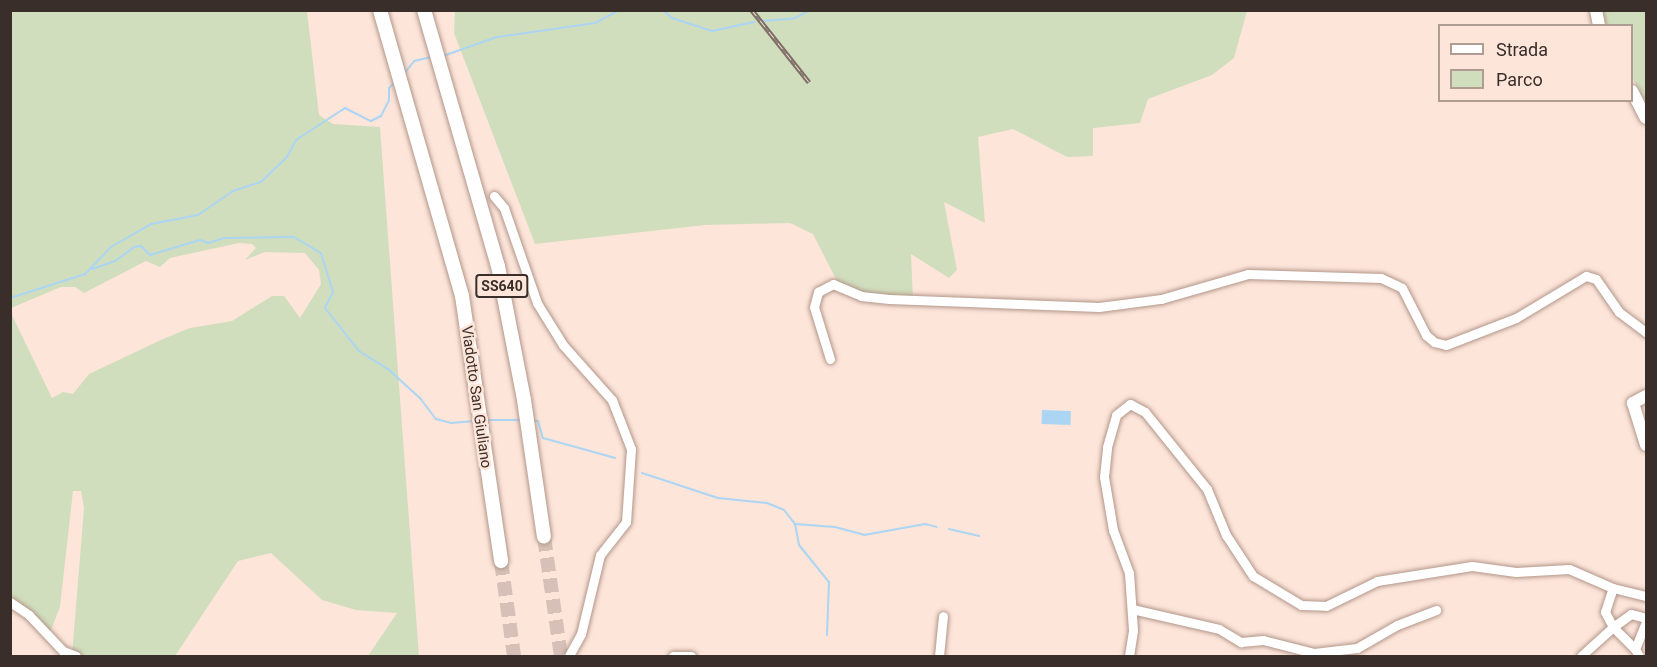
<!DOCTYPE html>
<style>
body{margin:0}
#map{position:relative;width:1657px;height:667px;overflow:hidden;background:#fde5da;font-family:Roboto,sans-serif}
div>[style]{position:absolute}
.green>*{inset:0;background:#d1debd}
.water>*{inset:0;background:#acd5f3;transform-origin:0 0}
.stream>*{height:2px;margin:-1px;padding:0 1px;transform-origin:1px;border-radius:1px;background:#acd5f3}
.highway-tunnel>*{height:14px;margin-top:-7px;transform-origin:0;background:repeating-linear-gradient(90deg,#d6c0b7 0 14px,transparent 0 21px)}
.roads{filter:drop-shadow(0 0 2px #b29689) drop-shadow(0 0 2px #b29689)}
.minor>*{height:9px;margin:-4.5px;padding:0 4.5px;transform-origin:4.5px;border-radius:4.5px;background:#fff}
.major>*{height:12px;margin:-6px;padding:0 6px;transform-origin:6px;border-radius:6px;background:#fff}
.highway>*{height:14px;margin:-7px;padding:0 7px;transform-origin:7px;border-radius:7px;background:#fff}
.rail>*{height:4.5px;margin-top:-2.25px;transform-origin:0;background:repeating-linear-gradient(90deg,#fde5da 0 7px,#7e6e67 0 14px);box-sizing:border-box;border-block:2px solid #7e6e67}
span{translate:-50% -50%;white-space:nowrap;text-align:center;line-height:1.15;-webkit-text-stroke:5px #fde5da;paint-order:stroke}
.shield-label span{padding:2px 4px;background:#fde5da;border:2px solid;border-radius:4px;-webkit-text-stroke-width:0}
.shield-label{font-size:14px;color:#392e29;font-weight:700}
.street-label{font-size:15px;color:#392e29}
.frame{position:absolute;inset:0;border:12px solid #392e29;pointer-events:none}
.legend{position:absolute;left:1438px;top:24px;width:195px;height:78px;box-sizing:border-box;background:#fde5da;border:2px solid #af9c93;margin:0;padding:8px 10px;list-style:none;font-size:18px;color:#392e29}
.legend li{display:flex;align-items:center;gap:12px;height:30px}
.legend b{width:30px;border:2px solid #af9c93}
</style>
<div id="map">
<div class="green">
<i style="clip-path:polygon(455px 10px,1247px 11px,1234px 58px,1212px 75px,1148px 99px,1140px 123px,1093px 128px,1093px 156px,1067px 157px,1013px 129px,978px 137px,985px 223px,944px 202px,957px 270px,949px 278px,911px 254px,913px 300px,889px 299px,840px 287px,813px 234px,790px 223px,705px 225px,535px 244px,454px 33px)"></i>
<i style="clip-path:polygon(11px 11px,307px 11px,319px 115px,333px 124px,380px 127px,419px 656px,368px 656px,397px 613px,356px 610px,322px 600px,271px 553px,238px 561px,175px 656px,72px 655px,84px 508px,81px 491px,73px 491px,60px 607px,49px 635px,11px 602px,10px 311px,52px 398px,63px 392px,73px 394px,89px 374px,163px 339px,190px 328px,232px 321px,272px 296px,284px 296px,300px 318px,321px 284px,319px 270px,305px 253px,265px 252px,245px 260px,256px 248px,252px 244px,239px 243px,170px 258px,160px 267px,146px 261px,84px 293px,75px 287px,61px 287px,11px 308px)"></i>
<i style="clip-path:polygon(1602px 11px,1646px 11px,1646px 103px,1632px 77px,1632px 26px,1606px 25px)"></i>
</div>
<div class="water">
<i style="left:1042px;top:410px;width:29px;height:14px;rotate:2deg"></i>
</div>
<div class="stream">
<i style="left:663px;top:10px;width:12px;rotate:42deg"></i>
<i style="left:672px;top:18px;width:42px;rotate:18deg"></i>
<i style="left:712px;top:31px;width:43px;rotate:-12.1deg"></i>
<i style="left:1044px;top:10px;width:12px"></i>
<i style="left:1064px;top:10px;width:23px"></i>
<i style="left:763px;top:21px;width:32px;rotate:-5deg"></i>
<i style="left:795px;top:18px;width:18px;rotate:-27deg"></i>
<i style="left:443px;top:56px;width:57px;rotate:-19.4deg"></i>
<i style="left:497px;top:37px;width:99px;rotate:-8.1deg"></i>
<i style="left:595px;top:23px;width:27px;rotate:-28deg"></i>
<i style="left:404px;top:74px;width:16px;rotate:-52deg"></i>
<i style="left:414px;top:61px;width:18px;rotate:-13deg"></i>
<i style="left:92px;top:269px;width:24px;rotate:-19deg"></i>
<i style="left:115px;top:261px;width:24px;rotate:-36deg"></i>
<i style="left:134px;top:247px;width:7px;rotate:-8deg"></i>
<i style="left:141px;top:246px;width:13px;rotate:45deg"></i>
<i style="left:150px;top:255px;width:52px;rotate:-16.7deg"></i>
<i style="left:200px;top:240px;width:9px;rotate:21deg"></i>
<i style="left:208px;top:243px;width:17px;rotate:-17deg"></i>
<i style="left:224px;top:238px;width:70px;rotate:-0.8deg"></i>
<i style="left:294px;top:237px;width:31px;rotate:31deg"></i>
<i style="left:321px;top:253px;width:41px;rotate:72.9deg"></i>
<i style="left:333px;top:292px;width:18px;rotate:117deg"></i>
<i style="left:325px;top:308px;width:55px;rotate:51.7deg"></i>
<i style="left:359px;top:351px;width:36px;rotate:32deg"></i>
<i style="left:389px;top:370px;width:42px;rotate:42.1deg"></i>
<i style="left:420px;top:398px;width:26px;rotate:53deg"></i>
<i style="left:436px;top:419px;width:16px;rotate:15deg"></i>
<i style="left:451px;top:423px;width:24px;rotate:-5deg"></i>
<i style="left:10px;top:298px;width:79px;rotate:-17.7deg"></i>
<i style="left:85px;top:274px;width:37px;rotate:-46deg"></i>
<i style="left:111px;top:247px;width:46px;rotate:-29.9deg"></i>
<i style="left:151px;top:224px;width:48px;rotate:-10.8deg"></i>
<i style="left:198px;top:215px;width:42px;rotate:-34.4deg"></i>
<i style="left:233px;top:191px;width:29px;rotate:-18deg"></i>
<i style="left:261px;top:182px;width:36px;rotate:-44deg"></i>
<i style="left:287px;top:157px;width:19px;rotate:-62deg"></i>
<i style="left:296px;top:140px;width:59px;rotate:-33.1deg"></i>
<i style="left:345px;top:108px;width:29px;rotate:27deg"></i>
<i style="left:371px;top:121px;width:11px;rotate:-27deg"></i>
<i style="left:381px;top:116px;width:18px;rotate:-63deg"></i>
<i style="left:389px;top:100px;width:12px;rotate:-90deg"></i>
<i style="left:389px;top:88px;width:8px;rotate:-45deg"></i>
<i style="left:487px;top:420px;width:36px"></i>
<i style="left:532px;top:421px;width:6px"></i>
<i style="left:538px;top:421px;width:18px;rotate:74deg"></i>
<i style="left:543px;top:438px;width:75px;rotate:15.5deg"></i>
<i style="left:642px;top:473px;width:80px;rotate:18.2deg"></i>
<i style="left:718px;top:498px;width:49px;rotate:5.8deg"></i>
<i style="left:767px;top:503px;width:18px;rotate:22deg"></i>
<i style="left:784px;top:510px;width:18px;rotate:52deg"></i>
<i style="left:795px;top:524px;width:40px;rotate:4.3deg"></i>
<i style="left:835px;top:527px;width:30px;rotate:15deg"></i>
<i style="left:864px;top:535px;width:62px;rotate:-10.2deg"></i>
<i style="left:925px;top:524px;width:12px;rotate:14deg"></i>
<i style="left:795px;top:524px;width:21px;rotate:79deg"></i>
<i style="left:799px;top:545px;width:48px;rotate:51deg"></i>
<i style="left:829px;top:582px;width:53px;rotate:92.2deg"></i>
<i style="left:949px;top:529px;width:31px;rotate:13deg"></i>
</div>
<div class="highway-tunnel">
<i style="left:544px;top:537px;width:120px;rotate:81.9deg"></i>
<i style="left:501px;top:561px;width:96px;rotate:82.2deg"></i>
</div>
<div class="roads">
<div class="minor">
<i style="left:494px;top:196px;width:16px;rotate:50deg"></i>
<i style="left:504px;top:208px;width:101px;rotate:70.8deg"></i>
<i style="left:537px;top:303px;width:49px;rotate:58.2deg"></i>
<i style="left:563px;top:345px;width:74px;rotate:48.3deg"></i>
<i style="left:612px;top:400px;width:53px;rotate:68.8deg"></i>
<i style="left:631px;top:449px;width:73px;rotate:93.9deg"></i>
<i style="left:626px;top:522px;width:42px;rotate:128.2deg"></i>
<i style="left:600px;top:555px;width:81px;rotate:103.5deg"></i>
<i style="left:581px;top:634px;width:25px;rotate:119deg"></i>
<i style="left:830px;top:359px;width:54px;rotate:-107.1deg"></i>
<i style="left:814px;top:307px;width:16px;rotate:-75deg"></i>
<i style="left:818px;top:292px;width:17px;rotate:-28deg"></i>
<i style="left:833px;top:284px;width:30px;rotate:23deg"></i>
<i style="left:861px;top:296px;width:28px;rotate:6deg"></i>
<i style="left:889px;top:299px;width:210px;rotate:2.2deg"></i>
<i style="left:1099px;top:307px;width:63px;rotate:-7.4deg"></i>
<i style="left:1161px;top:299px;width:91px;rotate:-16deg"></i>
<i style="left:1248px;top:274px;width:133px;rotate:1.7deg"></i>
<i style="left:1381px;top:278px;width:23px;rotate:25deg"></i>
<i style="left:1402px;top:288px;width:53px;rotate:62.9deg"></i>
<i style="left:1426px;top:335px;width:11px;rotate:41deg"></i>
<i style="left:1434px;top:342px;width:12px;rotate:14deg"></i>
<i style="left:1446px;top:345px;width:75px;rotate:-21.1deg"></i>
<i style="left:1516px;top:318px;width:82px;rotate:-31deg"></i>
<i style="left:1586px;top:276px;width:10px;rotate:17deg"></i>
<i style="left:1596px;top:279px;width:40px;rotate:55.1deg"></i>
<i style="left:1619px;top:312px;width:34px;rotate:37deg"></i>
<i style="left:10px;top:602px;width:23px;rotate:34deg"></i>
<i style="left:29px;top:615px;width:50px;rotate:46.6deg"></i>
<i style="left:63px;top:651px;width:14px;rotate:21deg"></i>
<i style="left:1132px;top:609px;width:89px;rotate:12.9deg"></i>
<i style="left:1219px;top:629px;width:26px;rotate:31deg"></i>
<i style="left:1241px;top:642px;width:22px;rotate:-5deg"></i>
<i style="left:1263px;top:640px;width:53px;rotate:14.3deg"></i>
<i style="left:1314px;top:653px;width:43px;rotate:-6.6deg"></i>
<i style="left:1357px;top:648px;width:46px;rotate:-29.9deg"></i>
<i style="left:1397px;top:625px;width:42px;rotate:-21deg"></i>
<i style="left:1635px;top:649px;width:31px;rotate:-135deg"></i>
<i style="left:1613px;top:627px;width:22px;rotate:-36deg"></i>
<i style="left:1631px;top:614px;width:16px;rotate:15deg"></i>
<i style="left:673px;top:656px;width:18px"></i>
<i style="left:939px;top:656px;width:40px;rotate:-84.3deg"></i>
<i style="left:1129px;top:656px;width:26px;rotate:-81deg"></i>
<i style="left:1133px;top:630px;width:57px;rotate:-94deg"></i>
<i style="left:1129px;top:573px;width:46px;rotate:-110.4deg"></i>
<i style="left:1113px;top:530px;width:54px;rotate:-99.6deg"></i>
<i style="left:1104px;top:477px;width:30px;rotate:-84deg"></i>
<i style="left:1107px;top:447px;width:33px;rotate:-74deg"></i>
<i style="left:1116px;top:415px;width:18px;rotate:-38deg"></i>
<i style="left:1130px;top:404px;width:17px;rotate:28deg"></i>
<i style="left:1145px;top:412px;width:99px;rotate:51.2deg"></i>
<i style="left:1207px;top:489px;width:50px;rotate:67.6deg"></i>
<i style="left:1226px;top:535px;width:49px;rotate:56.6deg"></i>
<i style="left:1253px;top:576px;width:56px;rotate:31.1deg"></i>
<i style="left:1301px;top:605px;width:25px;rotate:2deg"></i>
<i style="left:1326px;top:606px;width:57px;rotate:-26.1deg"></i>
<i style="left:1377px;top:581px;width:96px;rotate:-9deg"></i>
<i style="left:1472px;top:566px;width:44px;rotate:7.8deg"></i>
<i style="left:1516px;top:572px;width:53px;rotate:-3.2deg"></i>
<i style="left:1569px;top:569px;width:48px;rotate:23.4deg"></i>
<i style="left:1613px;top:588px;width:34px;rotate:14deg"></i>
<i style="left:1581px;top:656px;width:43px;rotate:-42.2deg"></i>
<i style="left:1613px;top:627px;width:17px;rotate:-118deg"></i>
<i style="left:1605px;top:612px;width:25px;rotate:-72deg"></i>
<i style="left:1639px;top:656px;width:8px;rotate:-120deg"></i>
<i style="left:1635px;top:649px;width:29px;rotate:-68deg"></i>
</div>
<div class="major">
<i style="left:1596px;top:10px;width:16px;rotate:79deg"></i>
<i style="left:1632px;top:91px;width:30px;rotate:63deg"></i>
<i style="left:1646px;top:396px;width:15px;rotate:152deg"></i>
<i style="left:1633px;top:403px;width:44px;rotate:72.8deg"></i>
</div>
<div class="highway">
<i style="left:380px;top:10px;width:298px;rotate:74deg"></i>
<i style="left:462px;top:296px;width:268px;rotate:81.6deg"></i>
<i style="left:424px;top:10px;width:266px;rotate:73.9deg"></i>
<i style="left:498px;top:266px;width:136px;rotate:79deg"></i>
<i style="left:524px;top:400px;width:138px;rotate:81.7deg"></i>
</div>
</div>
<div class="rail">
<i style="left:752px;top:10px;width:92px;rotate:51.6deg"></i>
</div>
<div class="shield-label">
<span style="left:502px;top:286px">SS640</span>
</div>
<div class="street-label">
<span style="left:476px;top:397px;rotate:82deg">Viadotto San Giuliano</span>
</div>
<div class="frame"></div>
<ul class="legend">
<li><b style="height:8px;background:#fff"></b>Strada</li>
<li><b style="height:16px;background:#d1debd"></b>Parco</li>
</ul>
</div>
